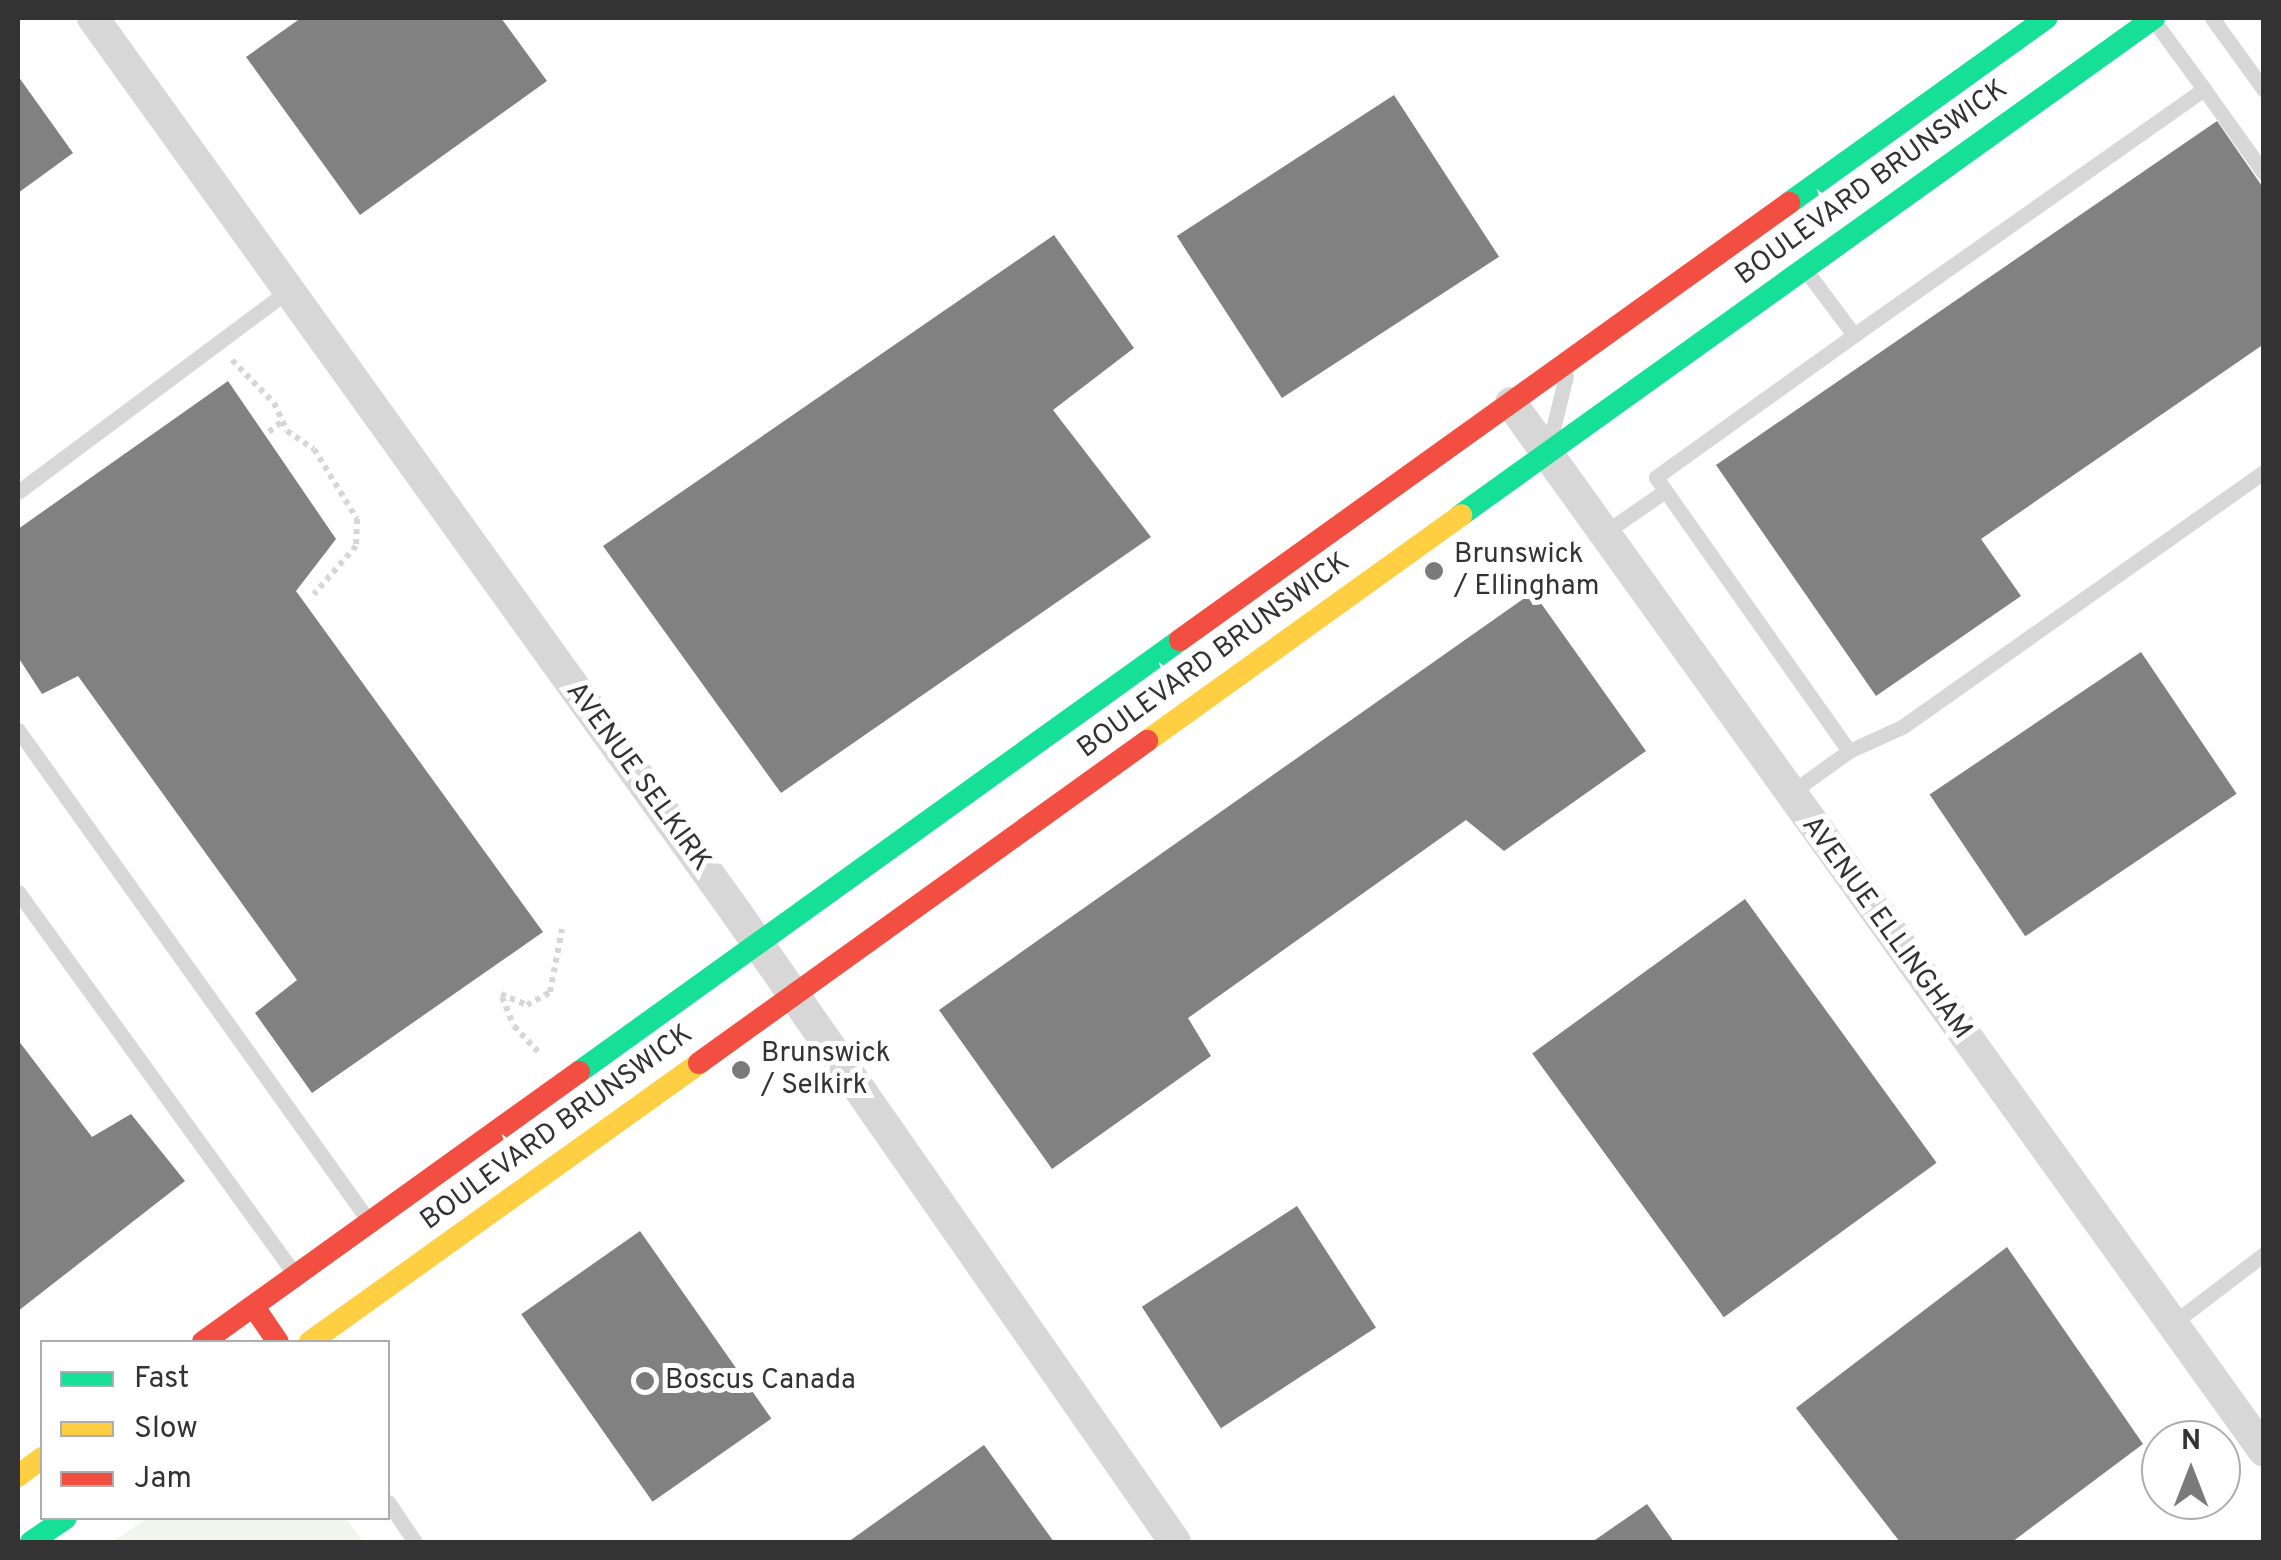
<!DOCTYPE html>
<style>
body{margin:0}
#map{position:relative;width:2281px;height:1560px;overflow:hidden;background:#fff;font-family:Overpass,sans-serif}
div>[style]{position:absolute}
.green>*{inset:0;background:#f1f5ed}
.building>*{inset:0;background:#818181;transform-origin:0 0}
.path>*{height:6px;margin-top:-3px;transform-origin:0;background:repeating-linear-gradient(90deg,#d6d6d6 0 5px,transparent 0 10px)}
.lane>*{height:15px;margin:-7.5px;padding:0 7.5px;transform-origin:7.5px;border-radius:7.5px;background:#d7d7d7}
.street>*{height:32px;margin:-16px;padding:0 16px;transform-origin:16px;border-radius:16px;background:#d7d7d7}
.fast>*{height:22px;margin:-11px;padding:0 11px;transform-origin:11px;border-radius:11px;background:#16e098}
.slow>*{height:22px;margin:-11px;padding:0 11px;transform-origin:11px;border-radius:11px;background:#ffcf43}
.jam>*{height:22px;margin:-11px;padding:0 11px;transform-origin:11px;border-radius:11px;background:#f24e42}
.dots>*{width:28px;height:28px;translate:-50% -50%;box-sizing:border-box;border:5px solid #fff;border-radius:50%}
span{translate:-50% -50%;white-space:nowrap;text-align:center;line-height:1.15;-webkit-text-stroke:10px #fff;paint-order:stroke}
.street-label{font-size:28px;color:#333}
.poi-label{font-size:28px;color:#333}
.left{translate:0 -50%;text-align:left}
.frame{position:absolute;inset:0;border:20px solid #333;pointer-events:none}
.legend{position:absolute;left:40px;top:1340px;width:350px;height:180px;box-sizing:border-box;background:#fff;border:2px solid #adadad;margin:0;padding:12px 18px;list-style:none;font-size:30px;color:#333}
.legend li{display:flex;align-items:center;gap:20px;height:50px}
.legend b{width:50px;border:2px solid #adadad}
.north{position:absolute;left:2141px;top:1420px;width:100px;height:100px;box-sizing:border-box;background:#fff;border:2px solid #adadad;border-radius:50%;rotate:0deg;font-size:28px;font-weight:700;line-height:40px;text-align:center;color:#333}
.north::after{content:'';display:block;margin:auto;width:35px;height:45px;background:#7a7a7a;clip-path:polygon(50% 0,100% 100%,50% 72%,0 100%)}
</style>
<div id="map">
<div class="green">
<i style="clip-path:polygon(148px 1518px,345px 1518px,364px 1542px,112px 1542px)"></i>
</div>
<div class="building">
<i style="clip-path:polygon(301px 18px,501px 18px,547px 81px,360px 215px,246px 57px)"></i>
<i style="clip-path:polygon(18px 76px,73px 153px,18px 193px)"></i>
<i style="left:1394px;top:95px;width:193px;height:259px;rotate:57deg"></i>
<i style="clip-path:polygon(2217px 121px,2264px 189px,2264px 344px,1981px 539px,2021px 596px,1876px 696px,1716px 465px)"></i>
<i style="clip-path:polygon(1054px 235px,1134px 348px,1053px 410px,1151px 537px,781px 793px,603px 546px)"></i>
<i style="clip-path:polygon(228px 381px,336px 539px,296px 591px,543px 932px,312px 1093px,255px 1013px,297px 980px,78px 676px,42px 694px,18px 657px,18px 529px)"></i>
<i style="clip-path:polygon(1533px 592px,1646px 751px,1504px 851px,1466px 820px,1188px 1018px,1211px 1056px,1052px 1169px,939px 1010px)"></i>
<i style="left:2141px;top:652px;width:171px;height:255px;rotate:56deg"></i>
<i style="left:1745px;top:899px;width:326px;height:263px;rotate:54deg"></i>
<i style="clip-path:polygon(18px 1040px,92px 1137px,131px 1114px,185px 1181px,18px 1311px)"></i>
<i style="left:1297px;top:1206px;width:145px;height:185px;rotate:57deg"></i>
<i style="left:640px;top:1231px;width:229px;height:145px;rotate:55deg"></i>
<i style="clip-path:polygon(2007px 1247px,2143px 1444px,2012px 1542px,1900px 1542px,1796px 1408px)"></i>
<i style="clip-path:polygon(984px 1445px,1054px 1542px,848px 1542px)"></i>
<i style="clip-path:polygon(1647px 1504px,1674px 1542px,1592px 1542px)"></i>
</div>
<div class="path">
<i style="left:232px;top:360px;width:60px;rotate:45.7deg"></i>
<i style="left:274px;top:403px;width:31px;rotate:65deg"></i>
<i style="left:287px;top:431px;width:32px;rotate:34deg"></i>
<i style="left:314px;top:449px;width:82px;rotate:58.4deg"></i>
<i style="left:357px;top:519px;width:27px;rotate:92deg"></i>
<i style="left:356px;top:546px;width:64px;rotate:131.2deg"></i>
<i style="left:269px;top:432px;width:16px;rotate:-40deg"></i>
<i style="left:501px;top:994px;width:28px;rotate:23deg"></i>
<i style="left:527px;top:1005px;width:26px;rotate:-29deg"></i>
<i style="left:550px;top:992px;width:64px;rotate:-79.2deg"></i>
<i style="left:502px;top:997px;width:31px;rotate:68deg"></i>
<i style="left:514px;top:1026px;width:35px;rotate:47deg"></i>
</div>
<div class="lane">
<i style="left:2212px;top:18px;width:89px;rotate:54.2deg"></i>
<i style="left:2204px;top:89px;width:103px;rotate:54.5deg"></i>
<i style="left:1807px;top:272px;width:79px;rotate:53.3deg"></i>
<i style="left:1854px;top:335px;width:428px;rotate:-35.1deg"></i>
<i style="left:2204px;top:89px;width:84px;rotate:-126.3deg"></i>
<i style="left:1550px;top:441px;width:67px;rotate:-76.2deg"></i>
<i style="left:18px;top:492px;width:338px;rotate:-36.7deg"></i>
<i style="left:1604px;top:533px;width:74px;rotate:-34.5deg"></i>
<i style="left:18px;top:730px;width:602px;rotate:54.46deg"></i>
<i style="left:1849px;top:751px;width:58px;rotate:-24.4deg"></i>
<i style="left:1902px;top:727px;width:443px;rotate:-35.2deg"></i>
<i style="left:1789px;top:794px;width:74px;rotate:-35.6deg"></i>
<i style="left:1849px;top:751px;width:335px;rotate:-125.2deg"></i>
<i style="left:1656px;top:477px;width:244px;rotate:-35.6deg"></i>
<i style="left:18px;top:892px;width:470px;rotate:54.1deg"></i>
<i style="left:2172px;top:1324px;width:116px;rotate:-37.3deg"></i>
<i style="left:388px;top:1502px;width:48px;rotate:56deg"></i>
</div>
<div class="street">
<i style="left:93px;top:18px;width:1105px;rotate:54.28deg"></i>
<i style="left:738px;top:915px;width:764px;rotate:55.12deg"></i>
<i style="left:1511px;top:403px;width:1290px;rotate:54.3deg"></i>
</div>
<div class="fast">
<i style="left:1789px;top:203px;width:317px;rotate:-35.7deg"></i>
<i style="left:1461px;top:515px;width:853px;rotate:-35.65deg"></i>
<i style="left:579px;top:1072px;width:740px;rotate:-35.71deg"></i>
<i style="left:31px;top:1542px;width:42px;rotate:-34.4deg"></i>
</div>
<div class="slow">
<i style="left:1147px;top:741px;width:387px;rotate:-35.7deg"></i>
<i style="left:310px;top:1342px;width:479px;rotate:-35.6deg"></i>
<i style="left:18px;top:1476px;width:30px;rotate:-37deg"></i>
</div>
<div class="jam">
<i style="left:1180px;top:640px;width:750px;rotate:-35.66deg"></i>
<i style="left:699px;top:1063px;width:552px;rotate:-35.71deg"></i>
<i style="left:254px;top:1307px;width:42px;rotate:55.6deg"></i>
<i style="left:203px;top:1342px;width:463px;rotate:-35.7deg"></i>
</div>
<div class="dots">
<i style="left:1434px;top:571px;background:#7a7a7a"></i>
<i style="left:741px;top:1070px;background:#7a7a7a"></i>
<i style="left:645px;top:1381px;background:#7a7a7a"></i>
</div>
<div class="street-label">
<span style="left:1872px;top:183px;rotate:-36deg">BOULEVARD BRUNSWICK</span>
<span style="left:1214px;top:656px;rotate:-36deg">BOULEVARD BRUNSWICK</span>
<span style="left:638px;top:777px;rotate:54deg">AVENUE SELKIRK</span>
<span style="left:1886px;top:928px;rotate:54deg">AVENUE ELLINGHAM</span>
<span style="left:557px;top:1128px;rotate:-36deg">BOULEVARD BRUNSWICK</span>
</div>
<div class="poi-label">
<span class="left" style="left:1454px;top:571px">Brunswick<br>/ Ellingham</span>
<span class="left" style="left:761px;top:1070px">Brunswick<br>/ Selkirk</span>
<span class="left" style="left:665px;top:1381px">Boscus Canada</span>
</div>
<div class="frame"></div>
<ul class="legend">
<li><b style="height:12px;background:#16e098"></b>Fast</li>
<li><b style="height:12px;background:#ffcf43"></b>Slow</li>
<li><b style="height:12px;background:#f24e42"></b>Jam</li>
</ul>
<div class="north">N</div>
</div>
